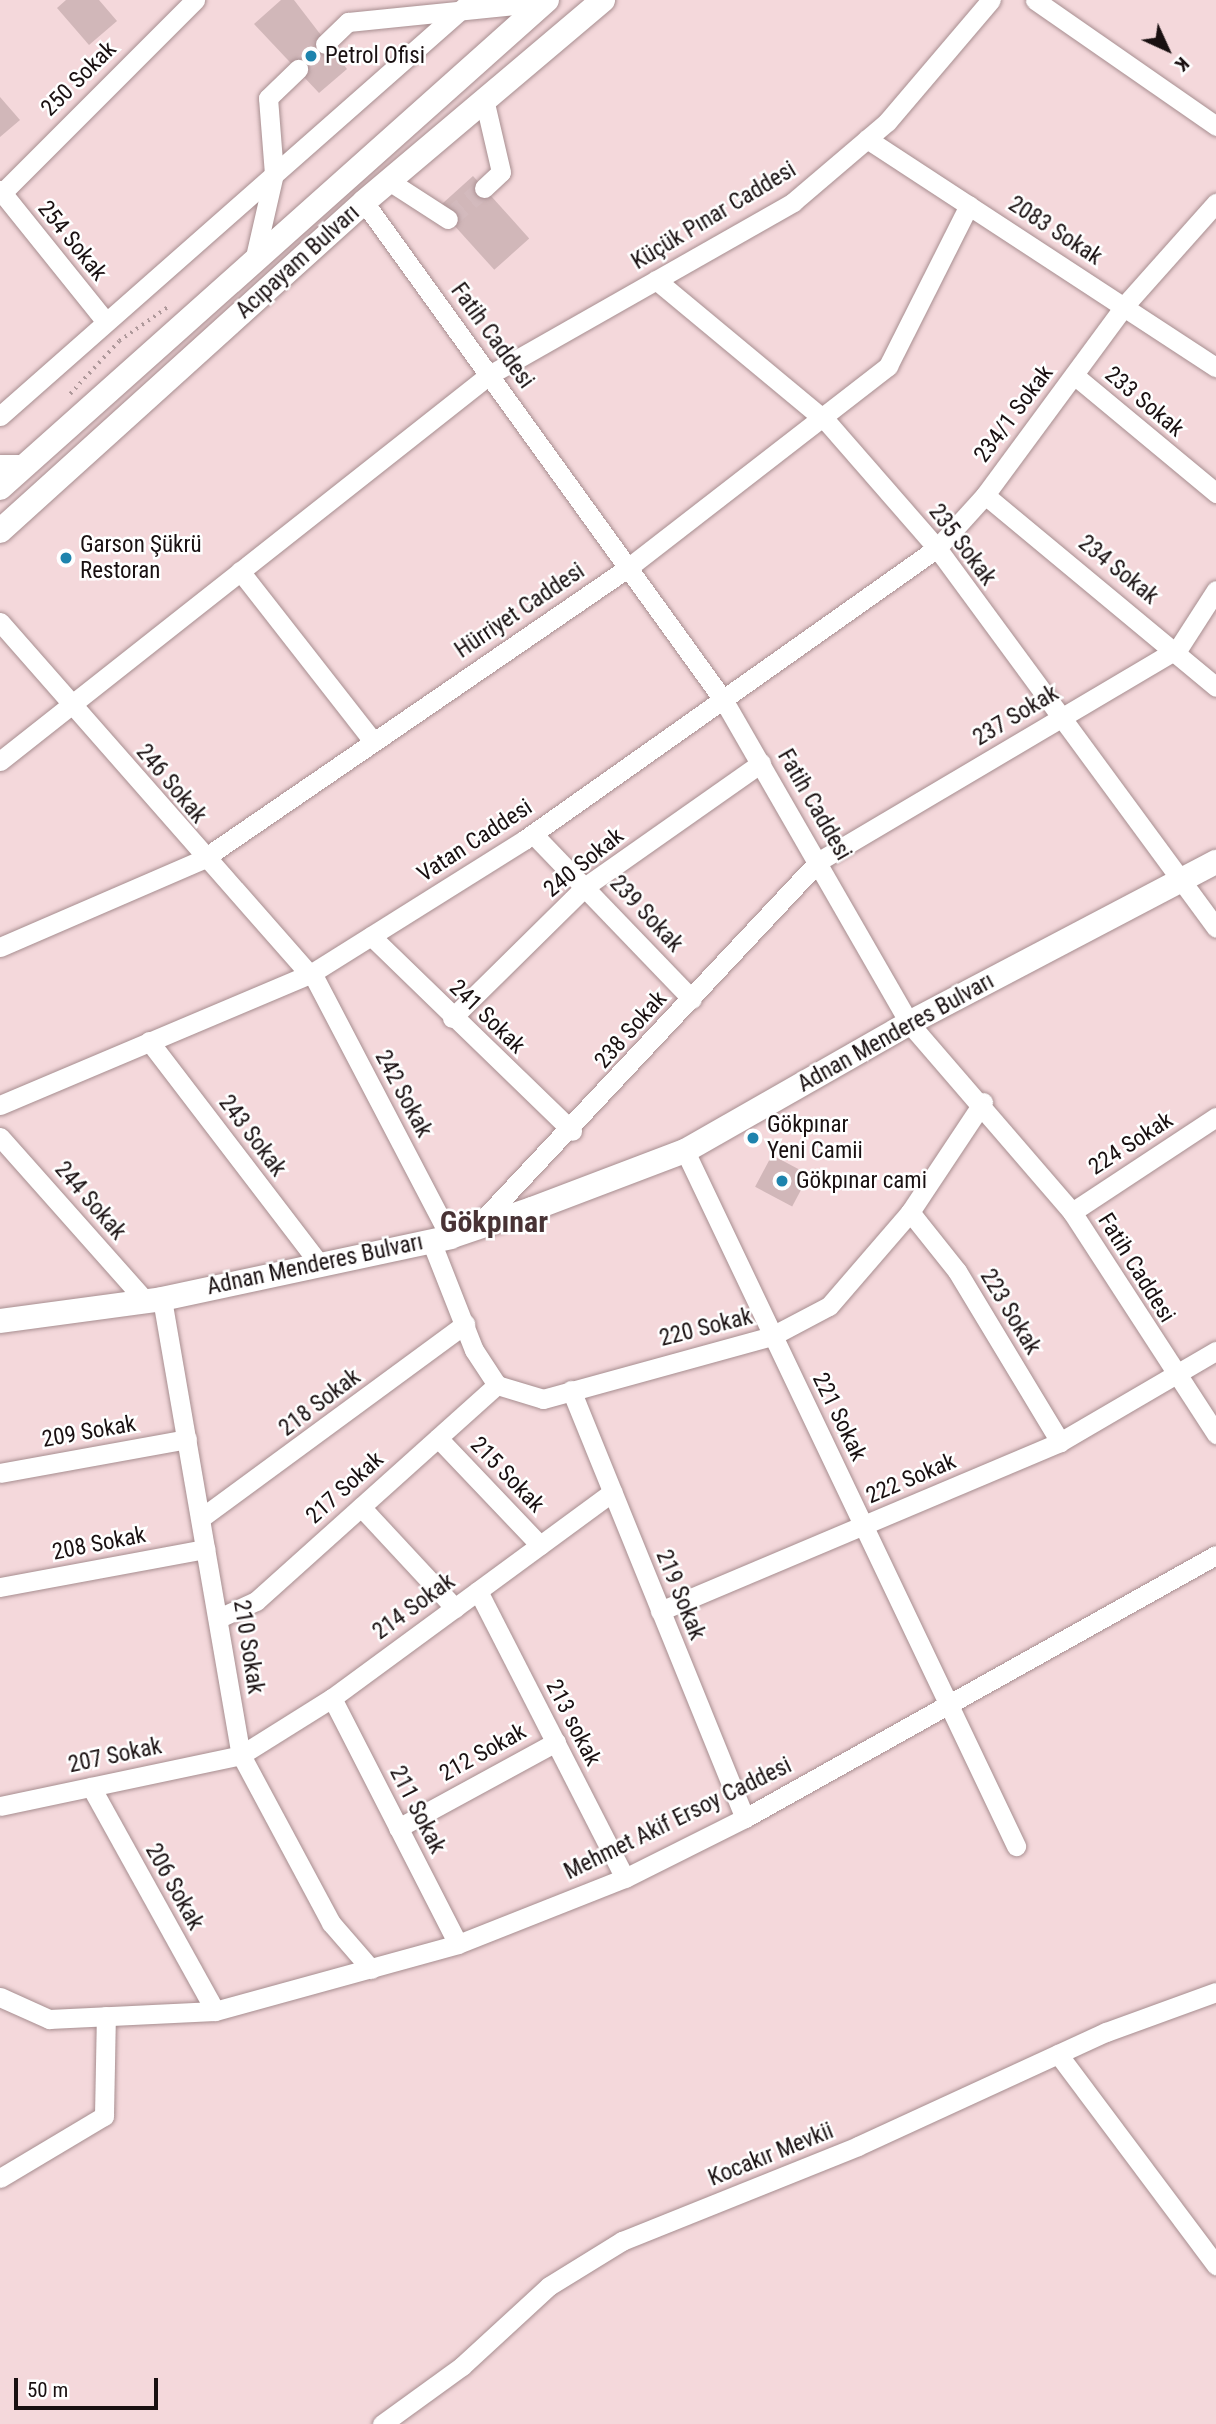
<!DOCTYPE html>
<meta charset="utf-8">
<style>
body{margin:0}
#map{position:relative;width:1216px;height:2424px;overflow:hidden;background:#f4d8db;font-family:"Roboto Condensed",sans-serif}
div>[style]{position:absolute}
.building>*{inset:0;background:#d1b7b9;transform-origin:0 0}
.minor-tunnel>*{height:19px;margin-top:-9.5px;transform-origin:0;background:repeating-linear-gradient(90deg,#d3babd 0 19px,transparent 0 29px)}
.path>*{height:3.5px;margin-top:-1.75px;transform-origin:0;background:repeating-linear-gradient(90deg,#ae989a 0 2px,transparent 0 7px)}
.roads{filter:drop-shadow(0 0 2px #a78e90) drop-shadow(0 0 2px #a78e90)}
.minor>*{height:19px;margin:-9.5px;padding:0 9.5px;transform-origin:9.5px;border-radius:9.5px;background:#fff}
.major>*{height:24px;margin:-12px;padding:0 12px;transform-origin:12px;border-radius:12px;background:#fff}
.dots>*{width:19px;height:19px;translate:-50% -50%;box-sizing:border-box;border:4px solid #fff;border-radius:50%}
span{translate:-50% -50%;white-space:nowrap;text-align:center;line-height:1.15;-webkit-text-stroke:5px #fff;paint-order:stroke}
.poi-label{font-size:23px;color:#191011}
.left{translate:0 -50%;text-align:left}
.street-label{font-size:23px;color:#191011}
.district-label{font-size:30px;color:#483335;font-weight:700}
.north{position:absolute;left:1132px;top:14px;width:70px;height:70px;-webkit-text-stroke:5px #fff;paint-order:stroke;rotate:135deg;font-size:19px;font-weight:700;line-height:28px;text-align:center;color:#191011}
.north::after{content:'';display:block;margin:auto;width:24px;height:32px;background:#191011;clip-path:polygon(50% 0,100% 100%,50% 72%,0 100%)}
.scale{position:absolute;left:14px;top:2378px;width:144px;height:32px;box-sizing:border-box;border:4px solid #191011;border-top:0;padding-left:9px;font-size:21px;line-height:24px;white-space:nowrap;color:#191011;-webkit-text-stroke:5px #fff;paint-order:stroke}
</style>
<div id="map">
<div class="building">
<i style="clip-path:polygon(66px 0,99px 0,117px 21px,89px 45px,57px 8px)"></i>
<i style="clip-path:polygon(281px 0,294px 0,347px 69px,319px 93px,254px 24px)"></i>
<i style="clip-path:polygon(0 97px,20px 120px,0 137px)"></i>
<i style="left:473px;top:176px;width:84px;height:47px;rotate:48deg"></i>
<i style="left:772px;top:1155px;width:42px;height:36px;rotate:28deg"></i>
</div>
<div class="minor-tunnel">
<i style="left:298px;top:69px;width:37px;rotate:-43deg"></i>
<i style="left:448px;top:219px;width:48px;rotate:-40.7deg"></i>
</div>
<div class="path">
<i style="left:70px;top:394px;width:72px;rotate:-47.2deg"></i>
<i style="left:119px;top:341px;width:60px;rotate:-34.8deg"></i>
</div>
<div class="roads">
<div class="minor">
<i style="left:1035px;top:0;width:221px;rotate:34.8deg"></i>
<i style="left:325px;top:44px;width:32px;rotate:-44deg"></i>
<i style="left:348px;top:22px;width:197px;rotate:-5.8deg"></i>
<i style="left:867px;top:139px;width:417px;rotate:33.2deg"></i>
<i style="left:389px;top:181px;width:70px;rotate:32.8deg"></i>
<i style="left:484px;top:188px;width:23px;rotate:-43deg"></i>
<i style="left:501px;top:172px;width:75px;rotate:-103.1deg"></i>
<i style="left:0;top:190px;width:169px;rotate:51.2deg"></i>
<i style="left:0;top:195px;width:276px;rotate:-45deg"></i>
<i style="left:364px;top:202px;width:615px;rotate:54.19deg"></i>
<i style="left:724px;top:701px;width:371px;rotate:60.1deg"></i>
<i style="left:909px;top:1023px;width:250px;rotate:49.2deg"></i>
<i style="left:1072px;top:1212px;width:265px;rotate:57deg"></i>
<i style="left:254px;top:261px;width:89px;rotate:-77.1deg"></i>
<i style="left:274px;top:174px;width:76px;rotate:-94.5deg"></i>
<i style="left:268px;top:98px;width:42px;rotate:-44deg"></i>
<i style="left:656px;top:280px;width:222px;rotate:39.7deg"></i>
<i style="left:827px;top:422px;width:167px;rotate:48.9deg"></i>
<i style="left:937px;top:548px;width:471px;rotate:53.7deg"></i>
<i style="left:1074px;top:375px;width:185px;rotate:39.7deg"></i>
<i style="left:0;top:416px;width:629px;rotate:-41.39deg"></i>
<i style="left:0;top:464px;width:28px"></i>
<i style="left:985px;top:495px;width:300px;rotate:39.7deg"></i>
<i style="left:240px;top:571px;width:216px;rotate:52deg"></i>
<i style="left:0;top:622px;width:468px;rotate:48.7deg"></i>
<i style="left:0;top:761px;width:623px;rotate:-38.29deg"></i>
<i style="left:489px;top:375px;width:350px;rotate:-29.6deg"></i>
<i style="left:793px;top:202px;width:123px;rotate:-40.4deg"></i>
<i style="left:887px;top:122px;width:160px;rotate:-49.6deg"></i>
<i style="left:533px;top:834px;width:229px;rotate:46.1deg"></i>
<i style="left:371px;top:936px;width:280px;rotate:44.1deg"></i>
<i style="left:0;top:947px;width:221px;rotate:-23.4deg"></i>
<i style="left:203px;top:859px;width:516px;rotate:-34.43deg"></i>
<i style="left:629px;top:567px;width:328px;rotate:-37.8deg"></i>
<i style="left:888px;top:366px;width:180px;rotate:-63.3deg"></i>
<i style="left:312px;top:973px;width:298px;rotate:62.4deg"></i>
<i style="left:452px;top:1018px;width:188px;rotate:-44.6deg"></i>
<i style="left:586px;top:886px;width:214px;rotate:-35.1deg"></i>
<i style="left:149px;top:1041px;width:277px;rotate:52.6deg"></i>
<i style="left:0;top:1105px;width:339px;rotate:-22.9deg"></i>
<i style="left:312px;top:973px;width:250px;rotate:-32.1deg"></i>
<i style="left:524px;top:840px;width:506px;rotate:-35.26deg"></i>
<i style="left:937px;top:548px;width:72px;rotate:-47.8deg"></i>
<i style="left:985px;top:495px;width:236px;rotate:-53.6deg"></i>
<i style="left:1125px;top:305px;width:137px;rotate:-48.3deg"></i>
<i style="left:0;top:1137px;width:215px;rotate:48.4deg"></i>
<i style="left:685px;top:1151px;width:770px;rotate:64.53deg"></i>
<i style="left:910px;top:1212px;width:75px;rotate:51.5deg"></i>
<i style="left:957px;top:1271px;width:200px;rotate:58.9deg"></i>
<i style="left:1072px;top:1212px;width:173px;rotate:-33.4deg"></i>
<i style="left:475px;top:1228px;width:503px;rotate:-46.85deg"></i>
<i style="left:819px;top:861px;width:417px;rotate:-30.6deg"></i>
<i style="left:1178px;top:649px;width:70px;rotate:-57.2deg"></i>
<i style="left:431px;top:1241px;width:117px;rotate:68.5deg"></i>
<i style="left:474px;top:1350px;width:42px;rotate:56.7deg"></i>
<i style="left:497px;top:1385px;width:48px;rotate:16.9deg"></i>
<i style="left:543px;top:1399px;width:238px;rotate:-15.4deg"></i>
<i style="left:772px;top:1336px;width:64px;rotate:-27.8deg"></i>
<i style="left:829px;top:1306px;width:124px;rotate:-49.2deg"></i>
<i style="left:910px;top:1212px;width:132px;rotate:-56.4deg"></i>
<i style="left:162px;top:1299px;width:463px;rotate:80.2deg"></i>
<i style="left:241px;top:1755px;width:191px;rotate:61.8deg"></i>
<i style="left:331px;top:1923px;width:61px;rotate:49deg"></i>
<i style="left:571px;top:1390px;width:462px;rotate:67.9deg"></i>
<i style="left:438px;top:1438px;width:148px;rotate:46.4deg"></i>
<i style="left:0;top:1473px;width:190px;rotate:-10.3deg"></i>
<i style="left:361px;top:1507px;width:138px;rotate:47.1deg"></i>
<i style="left:201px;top:1518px;width:328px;rotate:-36.3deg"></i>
<i style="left:0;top:1587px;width:209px;rotate:-10.5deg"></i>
<i style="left:478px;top:1591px;width:322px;rotate:62.9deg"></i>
<i style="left:660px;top:1611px;width:434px;rotate:-22.9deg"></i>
<i style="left:1060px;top:1442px;width:181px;rotate:-30.3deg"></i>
<i style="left:219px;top:1618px;width:41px;rotate:-24.7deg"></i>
<i style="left:256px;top:1601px;width:324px;rotate:-41.9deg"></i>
<i style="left:332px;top:1698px;width:276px;rotate:62.9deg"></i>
<i style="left:91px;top:1787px;width:256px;rotate:61deg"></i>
<i style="left:0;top:1806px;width:246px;rotate:-11.9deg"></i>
<i style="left:241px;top:1755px;width:107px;rotate:-32.1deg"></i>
<i style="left:332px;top:1698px;width:348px;rotate:-36.3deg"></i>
<i style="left:398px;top:1828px;width:180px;rotate:-28.6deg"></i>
<i style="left:0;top:1997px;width:54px;rotate:24.2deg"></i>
<i style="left:49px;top:2019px;width:166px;rotate:-2.8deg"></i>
<i style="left:215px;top:2011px;width:252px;rotate:-15.4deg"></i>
<i style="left:458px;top:1944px;width:180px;rotate:-21.6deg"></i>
<i style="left:625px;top:1878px;width:134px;rotate:-26.6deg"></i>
<i style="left:745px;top:1818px;width:539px;rotate:-29.18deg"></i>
<i style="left:1058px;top:2054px;width:264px;rotate:53.2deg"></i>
<i style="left:0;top:2178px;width:121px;rotate:-30.8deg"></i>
<i style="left:104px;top:2116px;width:100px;rotate:-88.9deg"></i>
<i style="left:382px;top:2424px;width:99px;rotate:-35.9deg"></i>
<i style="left:462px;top:2366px;width:118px;rotate:-42.6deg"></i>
<i style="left:549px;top:2286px;width:86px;rotate:-31.7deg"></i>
<i style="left:622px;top:2241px;width:254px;rotate:-21.9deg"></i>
<i style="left:858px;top:2146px;width:273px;rotate:-24.7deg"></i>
<i style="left:1106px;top:2032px;width:117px;rotate:-20deg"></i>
</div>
<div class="major">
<i style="left:0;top:488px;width:733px;rotate:-41.74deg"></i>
<i style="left:0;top:531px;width:491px;rotate:-42.1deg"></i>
<i style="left:364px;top:202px;width:313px;rotate:-40.2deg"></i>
<i style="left:0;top:1321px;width:163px;rotate:-7.7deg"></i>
<i style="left:162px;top:1299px;width:295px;rotate:-12.1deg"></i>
<i style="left:450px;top:1237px;width:87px;rotate:-18.9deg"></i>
<i style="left:532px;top:1209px;width:164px;rotate:-20.8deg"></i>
<i style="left:685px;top:1151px;width:258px;rotate:-29.7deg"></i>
<i style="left:909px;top:1023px;width:347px;rotate:-27.7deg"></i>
</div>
</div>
<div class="dots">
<i style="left:311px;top:56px;background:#1e83ad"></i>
<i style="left:66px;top:558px;background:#1e83ad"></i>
<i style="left:753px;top:1138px;background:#1e83ad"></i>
<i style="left:782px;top:1181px;background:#1e83ad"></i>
</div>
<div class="poi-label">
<span class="left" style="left:325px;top:56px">Petrol Ofisi</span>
<span class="left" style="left:80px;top:558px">Garson Şükrü<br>Restoran</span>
<span class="left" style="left:767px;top:1138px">Gökpınar<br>Yeni Camii</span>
<span class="left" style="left:796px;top:1181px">Gökpınar cami</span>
</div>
<div class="street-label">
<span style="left:79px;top:79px;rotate:-45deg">250 Sokak</span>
<span style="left:714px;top:216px;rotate:-31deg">Küçük Pınar Caddesi</span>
<span style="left:1055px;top:231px;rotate:33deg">2083 Sokak</span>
<span style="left:72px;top:241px;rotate:51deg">254 Sokak</span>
<span style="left:298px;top:262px;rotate:-42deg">Acıpayam Bulvarı</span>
<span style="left:492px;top:336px;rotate:54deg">Fatih Caddesi</span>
<span style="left:1144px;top:402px;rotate:40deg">233 Sokak</span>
<span style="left:1014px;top:414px;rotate:-53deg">234/1 Sokak</span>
<span style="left:962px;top:545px;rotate:53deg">235 Sokak</span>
<span style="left:1118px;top:570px;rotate:39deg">234 Sokak</span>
<span style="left:520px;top:611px;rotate:-34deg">Hürriyet Caddesi</span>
<span style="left:1016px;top:716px;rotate:-31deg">237 Sokak</span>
<span style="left:171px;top:784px;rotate:50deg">246 Sokak</span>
<span style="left:814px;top:805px;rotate:60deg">Fatih Caddesi</span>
<span style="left:475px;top:841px;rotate:-33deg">Vatan Caddesi</span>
<span style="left:584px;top:863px;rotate:-39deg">240 Sokak</span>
<span style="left:646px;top:914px;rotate:47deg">239 Sokak</span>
<span style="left:487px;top:1017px;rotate:44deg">241 Sokak</span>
<span style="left:631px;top:1030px;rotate:-48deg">238 Sokak</span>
<span style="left:896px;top:1033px;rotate:-29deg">Adnan Menderes Bulvarı</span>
<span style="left:403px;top:1094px;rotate:62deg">242 Sokak</span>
<span style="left:252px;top:1136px;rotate:53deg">243 Sokak</span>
<span style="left:1131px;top:1144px;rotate:-33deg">224 Sokak</span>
<span style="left:90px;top:1201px;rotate:49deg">244 Sokak</span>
<span style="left:315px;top:1265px;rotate:-12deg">Adnan Menderes Bulvarı</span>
<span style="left:1136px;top:1268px;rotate:58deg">Fatih Caddesi</span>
<span style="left:1010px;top:1312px;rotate:59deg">223 Sokak</span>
<span style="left:706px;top:1328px;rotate:-14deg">220 Sokak</span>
<span style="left:320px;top:1403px;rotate:-37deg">218 Sokak</span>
<span style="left:839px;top:1417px;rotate:64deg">221 Sokak</span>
<span style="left:89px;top:1432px;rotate:-10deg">209 Sokak</span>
<span style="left:507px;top:1475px;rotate:46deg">215 Sokak</span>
<span style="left:911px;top:1479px;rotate:-23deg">222 Sokak</span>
<span style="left:345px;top:1488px;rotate:-42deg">217 Sokak</span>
<span style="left:99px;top:1544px;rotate:-11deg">208 Sokak</span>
<span style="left:680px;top:1595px;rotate:68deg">219 Sokak</span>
<span style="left:414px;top:1607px;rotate:-36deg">214 Sokak</span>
<span style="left:248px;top:1647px;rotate:81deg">210 Sokak</span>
<span style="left:573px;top:1723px;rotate:63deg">213 sokak</span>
<span style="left:483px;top:1753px;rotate:-29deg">212 Sokak</span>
<span style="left:115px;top:1756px;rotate:-12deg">207 Sokak</span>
<span style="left:417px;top:1810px;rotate:63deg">211 Sokak</span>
<span style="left:678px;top:1819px;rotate:-26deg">Mehmet Akif Ersoy Caddesi</span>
<span style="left:174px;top:1887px;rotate:61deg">206 Sokak</span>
<span style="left:771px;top:2155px;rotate:-22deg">Kocakır Mevkii</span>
</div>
<div class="district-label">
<span style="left:494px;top:1222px">Gökpınar</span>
</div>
<div class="north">K</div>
<div class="scale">50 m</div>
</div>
